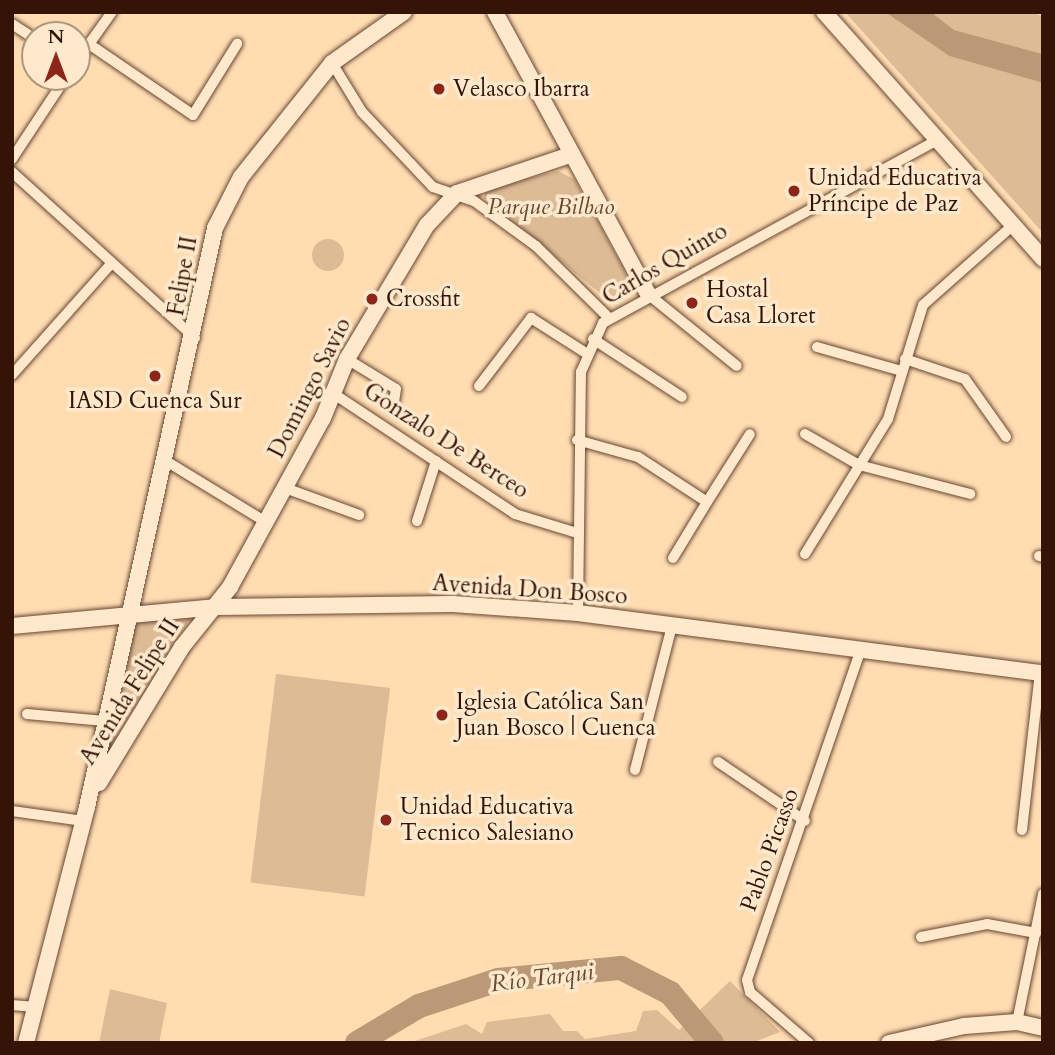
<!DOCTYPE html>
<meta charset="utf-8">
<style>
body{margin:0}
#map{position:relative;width:1055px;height:1055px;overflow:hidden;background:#ffddb1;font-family:Cardo,serif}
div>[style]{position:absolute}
.green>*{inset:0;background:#ddbb94;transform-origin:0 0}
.round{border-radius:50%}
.water>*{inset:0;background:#ba9977}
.river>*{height:24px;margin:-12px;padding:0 12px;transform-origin:12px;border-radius:12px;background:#ba9977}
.roads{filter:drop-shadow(0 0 2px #684632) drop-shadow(0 0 2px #684632)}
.street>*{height:10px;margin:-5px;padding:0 5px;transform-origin:5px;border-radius:5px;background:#ffe9cc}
.secondary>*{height:16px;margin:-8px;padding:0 8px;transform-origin:8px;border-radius:8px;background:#ffe9cc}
.dots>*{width:19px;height:19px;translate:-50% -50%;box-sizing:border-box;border:4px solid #ffe9cc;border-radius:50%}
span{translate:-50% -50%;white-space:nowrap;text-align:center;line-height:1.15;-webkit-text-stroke:7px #ffe9cc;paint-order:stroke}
.poi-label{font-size:23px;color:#351407}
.left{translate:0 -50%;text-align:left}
.park-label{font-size:23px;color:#674631;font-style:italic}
.street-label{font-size:23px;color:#351407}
.water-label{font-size:24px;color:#6a4934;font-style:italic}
.frame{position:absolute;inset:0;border:14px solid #351407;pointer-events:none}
.north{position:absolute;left:21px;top:21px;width:70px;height:70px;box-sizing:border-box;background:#ffe9cc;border:2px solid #ae947d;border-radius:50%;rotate:0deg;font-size:19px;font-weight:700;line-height:28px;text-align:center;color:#351407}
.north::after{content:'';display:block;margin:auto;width:24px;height:32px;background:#8f2418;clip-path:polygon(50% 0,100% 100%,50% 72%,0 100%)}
</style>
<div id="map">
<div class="green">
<i style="clip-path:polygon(845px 12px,885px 12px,949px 56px,1043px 83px,1043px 233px)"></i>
<i style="clip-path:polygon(931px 12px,1033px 12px,1043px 17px,1043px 54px,954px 30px)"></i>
<i style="clip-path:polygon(558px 171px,574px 179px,631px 282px,612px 303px,484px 198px,486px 189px)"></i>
<i class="round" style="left:312px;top:239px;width:32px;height:32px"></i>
<i style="clip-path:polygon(191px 617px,98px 767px,135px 621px)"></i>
<i style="left:276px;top:674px;width:115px;height:210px;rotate:7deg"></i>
<i style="clip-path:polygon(730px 981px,780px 1032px,752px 1043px,409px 1043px,466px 1024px,482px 1034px,487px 1022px,550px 1014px,563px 1031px,577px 1031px,585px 1039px,636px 1031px,643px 1011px,657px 1010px,679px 1030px)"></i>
<i style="clip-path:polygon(110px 989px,167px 1003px,159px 1043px,99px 1043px)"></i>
</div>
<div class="water">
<i style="clip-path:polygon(885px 12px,931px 12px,954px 30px,1043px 54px,1043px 83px,949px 56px)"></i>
</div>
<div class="river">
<i style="left:357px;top:1043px;width:72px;rotate:-30.8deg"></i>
<i style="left:419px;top:1006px;width:83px;rotate:-18.2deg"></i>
<i style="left:498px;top:980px;width:124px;rotate:-5.6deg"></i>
<i style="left:621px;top:968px;width:55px;rotate:27deg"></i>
<i style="left:670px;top:993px;width:65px;rotate:50deg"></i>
</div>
<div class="roads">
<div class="street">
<i style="left:12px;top:24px;width:27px;rotate:33deg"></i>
<i style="left:89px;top:44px;width:126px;rotate:34.3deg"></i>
<i style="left:193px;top:115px;width:84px;rotate:-58.2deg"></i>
<i style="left:77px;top:61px;width:60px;rotate:-54.5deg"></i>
<i style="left:332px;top:63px;width:57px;rotate:58.5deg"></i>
<i style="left:362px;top:112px;width:103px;rotate:46.6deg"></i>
<i style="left:433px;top:187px;width:43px;rotate:18.9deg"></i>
<i style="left:474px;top:201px;width:77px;rotate:36deg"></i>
<i style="left:536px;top:246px;width:103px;rotate:44.6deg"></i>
<i style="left:12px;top:159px;width:98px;rotate:-56.6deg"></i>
<i style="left:12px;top:172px;width:247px;rotate:42.2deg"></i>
<i style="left:648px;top:294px;width:114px;rotate:39deg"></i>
<i style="left:593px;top:339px;width:106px;rotate:33.1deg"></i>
<i style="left:817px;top:347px;width:88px;rotate:15.8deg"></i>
<i style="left:347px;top:359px;width:57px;rotate:31.5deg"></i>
<i style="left:396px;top:389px;width:19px;rotate:99deg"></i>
<i style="left:905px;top:359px;width:63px;rotate:18.4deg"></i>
<i style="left:965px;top:379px;width:71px;rotate:54.7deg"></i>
<i style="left:12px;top:375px;width:149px;rotate:-48.3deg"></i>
<i style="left:479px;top:386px;width:86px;rotate:-52.6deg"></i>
<i style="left:531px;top:318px;width:65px;rotate:32.5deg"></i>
<i style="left:334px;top:394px;width:217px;rotate:33.5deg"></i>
<i style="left:515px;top:514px;width:65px;rotate:17deg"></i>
<i style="left:805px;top:434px;width:62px;rotate:29.9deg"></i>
<i style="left:859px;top:465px;width:115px;rotate:14.6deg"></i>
<i style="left:577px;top:440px;width:63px;rotate:15.6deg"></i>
<i style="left:638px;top:457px;width:82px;rotate:33.1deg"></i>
<i style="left:707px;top:502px;width:80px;rotate:-57.7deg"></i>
<i style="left:166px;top:461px;width:117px;rotate:31.4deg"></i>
<i style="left:285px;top:488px;width:79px;rotate:20deg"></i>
<i style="left:417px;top:521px;width:63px;rotate:-72.4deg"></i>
<i style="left:805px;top:554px;width:158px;rotate:-58.4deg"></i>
<i style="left:888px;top:419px;width:119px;rotate:-72.9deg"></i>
<i style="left:923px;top:305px;width:118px;rotate:-41.6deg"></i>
<i style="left:1039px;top:556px;width:4px;rotate:14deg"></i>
<i style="left:673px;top:558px;width:66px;rotate:-58.7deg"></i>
<i style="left:578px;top:613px;width:241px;rotate:-89.3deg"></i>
<i style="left:581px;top:372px;width:54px;rotate:-65.8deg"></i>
<i style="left:603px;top:323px;width:377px;rotate:-28.7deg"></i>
<i style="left:27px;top:714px;width:78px;rotate:5.1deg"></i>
<i style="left:718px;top:762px;width:105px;rotate:34.1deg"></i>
<i style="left:635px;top:770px;width:149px;rotate:-75.6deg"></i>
<i style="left:12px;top:811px;width:72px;rotate:8deg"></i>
<i style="left:1022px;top:830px;width:158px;rotate:-83.5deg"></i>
<i style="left:921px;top:937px;width:67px;rotate:-11.1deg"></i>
<i style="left:987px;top:924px;width:50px;rotate:10.4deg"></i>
<i style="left:12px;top:1005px;width:23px;rotate:5deg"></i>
<i style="left:1017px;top:1022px;width:131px;rotate:-78.5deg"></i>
<i style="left:809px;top:1043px;width:78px;rotate:-139.2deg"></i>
<i style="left:750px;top:992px;width:12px;rotate:-104deg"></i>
<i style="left:747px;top:980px;width:350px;rotate:-71deg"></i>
</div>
<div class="secondary">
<i style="left:495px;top:12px;width:321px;rotate:61.5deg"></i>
<i style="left:824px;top:12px;width:330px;rotate:48.4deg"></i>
<i style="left:12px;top:626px;width:206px;rotate:-5.3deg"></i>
<i style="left:217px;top:607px;width:236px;rotate:-0.7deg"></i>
<i style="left:453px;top:604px;width:125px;rotate:4.1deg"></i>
<i style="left:578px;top:613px;width:469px;rotate:7.4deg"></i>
<i style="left:99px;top:783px;width:159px;rotate:-58.6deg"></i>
<i style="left:182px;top:647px;width:77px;rotate:-51.3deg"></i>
<i style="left:230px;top:587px;width:193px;rotate:-61.2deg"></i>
<i style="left:323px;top:418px;width:64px;rotate:-67.9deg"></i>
<i style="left:347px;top:359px;width:156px;rotate:-59.2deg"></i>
<i style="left:427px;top:225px;width:44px;rotate:-46.8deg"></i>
<i style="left:457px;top:193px;width:119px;rotate:-18.6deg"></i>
<i style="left:26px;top:1043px;width:244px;rotate:-75.5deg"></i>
<i style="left:87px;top:807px;width:593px;rotate:-77.53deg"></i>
<i style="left:215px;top:228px;width:57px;rotate:-63deg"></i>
<i style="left:241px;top:177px;width:146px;rotate:-51.4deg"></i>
<i style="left:332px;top:63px;width:88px;rotate:-35.3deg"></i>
<i style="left:889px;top:1043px;width:77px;rotate:-12.8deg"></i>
<i style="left:964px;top:1026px;width:53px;rotate:-4.3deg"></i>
<i style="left:1017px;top:1022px;width:27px;rotate:13deg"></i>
</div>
</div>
<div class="dots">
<i style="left:439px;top:89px;background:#8f2418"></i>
<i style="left:794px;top:191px;background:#8f2418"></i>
<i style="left:372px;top:299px;background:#8f2418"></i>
<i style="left:692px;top:303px;background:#8f2418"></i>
<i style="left:155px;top:376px;background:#8f2418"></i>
<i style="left:442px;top:715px;background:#8f2418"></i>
<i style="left:386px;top:820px;background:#8f2418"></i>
</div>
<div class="poi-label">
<span class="left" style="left:453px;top:89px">Velasco Ibarra</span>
<span class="left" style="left:808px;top:191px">Unidad Educativa<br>Príncipe de Paz</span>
<span class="left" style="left:706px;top:303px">Hostal<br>Casa Lloret</span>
<span class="left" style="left:386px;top:299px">Crossfit</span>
<span style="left:155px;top:401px">IASD Cuenca Sur</span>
<span class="left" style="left:456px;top:715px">Iglesia Católica San<br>Juan Bosco | Cuenca</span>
<span class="left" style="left:400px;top:820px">Unidad Educativa<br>Tecnico Salesiano</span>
</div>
<div class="park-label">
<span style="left:551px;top:207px">Parque Bilbao</span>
</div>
<div class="street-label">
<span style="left:665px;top:264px;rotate:-30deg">Carlos Quinto</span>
<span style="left:183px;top:276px;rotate:-80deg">Felipe II</span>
<span style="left:310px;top:388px;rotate:-63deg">Domingo Savio</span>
<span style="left:446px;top:441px;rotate:33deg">Gonzalo De Berceo</span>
<span style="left:530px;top:590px;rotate:4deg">Avenida Don Bosco</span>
<span style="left:130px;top:692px;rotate:-58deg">Avenida Felipe II</span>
<span style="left:770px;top:850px;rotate:-70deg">Pablo Picasso</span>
</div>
<div class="water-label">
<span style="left:542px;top:978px;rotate:-7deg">Río Tarqui</span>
</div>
<div class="frame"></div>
<div class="north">N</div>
</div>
